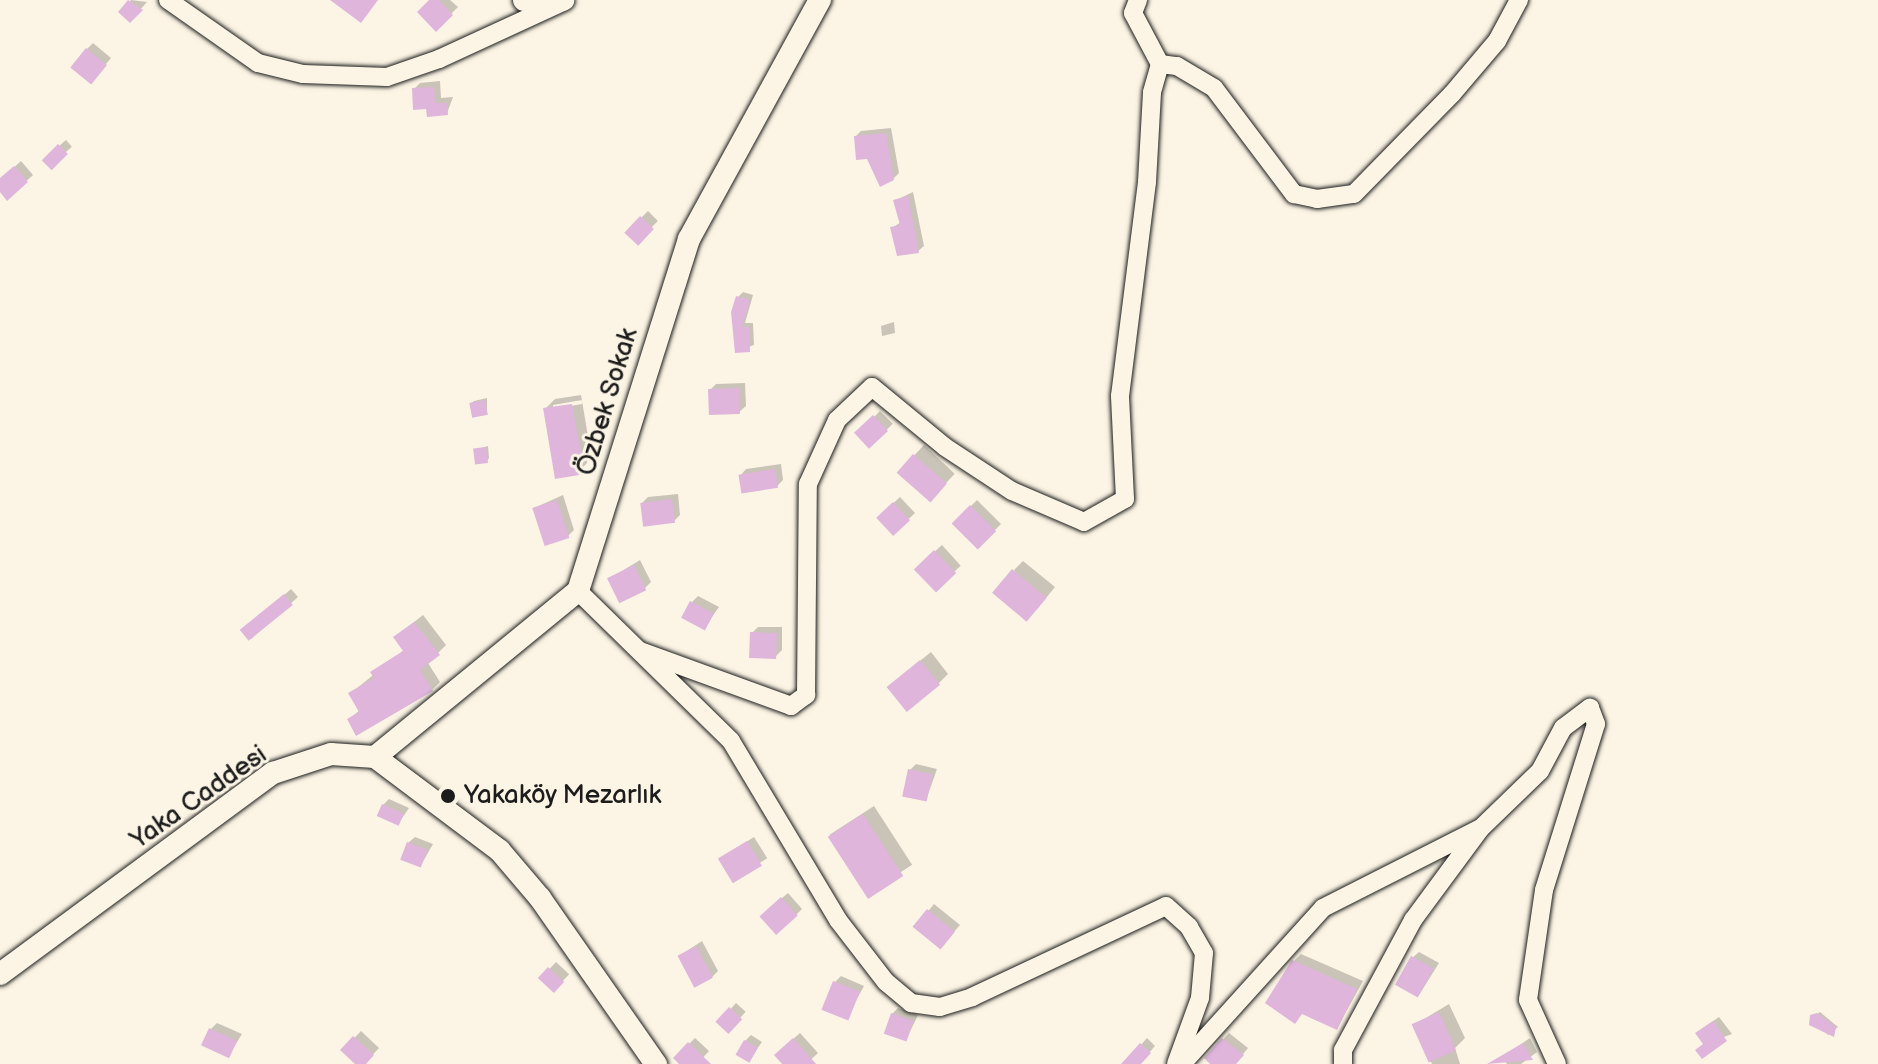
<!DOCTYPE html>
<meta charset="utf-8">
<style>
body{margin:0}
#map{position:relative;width:1878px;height:1064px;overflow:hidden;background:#fcf5e5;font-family:"Balsamiq Sans",sans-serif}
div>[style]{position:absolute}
.shadow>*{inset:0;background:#0003;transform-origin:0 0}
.building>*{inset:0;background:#dfb5db;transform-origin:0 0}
.roads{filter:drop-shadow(0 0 2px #1c1c1c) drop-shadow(0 0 2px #1c1c1c)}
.minor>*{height:18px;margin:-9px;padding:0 9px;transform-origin:9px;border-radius:9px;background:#fcf5e5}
.tertiary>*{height:22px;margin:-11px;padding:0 11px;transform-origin:11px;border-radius:11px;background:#fcf5e5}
.dots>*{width:22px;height:22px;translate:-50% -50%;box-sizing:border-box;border:4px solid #fcf5e5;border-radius:50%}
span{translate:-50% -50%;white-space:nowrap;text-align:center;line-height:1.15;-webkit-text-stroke:6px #fcf5e5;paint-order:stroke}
.street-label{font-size:26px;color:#1c1c1c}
.poi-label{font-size:26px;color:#1c1c1c}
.left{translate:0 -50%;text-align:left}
</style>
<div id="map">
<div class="shadow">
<i style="clip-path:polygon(131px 0,147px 2px,130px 21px,120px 12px)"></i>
<i style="clip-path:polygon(432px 0,450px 0,458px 7px,436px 29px)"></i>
<i style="clip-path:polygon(93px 43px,111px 58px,97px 75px,87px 49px)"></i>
<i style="clip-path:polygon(440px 81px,441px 98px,453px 97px,447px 113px,428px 107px,414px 89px,420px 83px)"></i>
<i style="clip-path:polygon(891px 128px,899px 173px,893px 179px,856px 136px,861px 131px)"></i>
<i style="left:66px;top:140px;width:9px;height:29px;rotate:49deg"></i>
<i style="clip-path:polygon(21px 161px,33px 175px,8px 198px,0 180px)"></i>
<i style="clip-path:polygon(913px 192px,924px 246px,918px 251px,892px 228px,901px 222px,896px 200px)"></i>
<i style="left:648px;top:211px;width:14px;height:30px;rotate:45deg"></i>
<i style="clip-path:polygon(743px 292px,753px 295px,745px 323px,753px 323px,754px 345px,737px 351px,738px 297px)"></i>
<i style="clip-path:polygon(894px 322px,895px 333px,882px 336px,881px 326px)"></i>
<i style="clip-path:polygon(745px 383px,746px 406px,739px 412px,710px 390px,716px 384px)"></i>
<i style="clip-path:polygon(evenodd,581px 395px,590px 448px,587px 463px,578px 473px,545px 409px,555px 399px,581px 395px,582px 400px,582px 404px,553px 409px,553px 405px,582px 400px)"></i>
<i style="clip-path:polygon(487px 398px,487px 413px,471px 403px,474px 401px)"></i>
<i style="left:880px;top:411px;width:18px;height:32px;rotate:45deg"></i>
<i style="left:924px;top:445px;width:42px;height:37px;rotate:43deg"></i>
<i style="clip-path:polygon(488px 446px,489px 458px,487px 461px,475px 450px)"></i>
<i style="clip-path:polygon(781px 464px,783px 480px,777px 486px,740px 476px,746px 469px)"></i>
<i style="clip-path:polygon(678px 494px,680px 515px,674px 521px,642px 503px,648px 497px)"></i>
<i style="clip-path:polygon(563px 495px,574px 530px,568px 536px,534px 508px)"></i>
<i style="left:900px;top:497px;width:22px;height:30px;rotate:47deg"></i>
<i style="left:977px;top:500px;width:34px;height:33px;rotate:45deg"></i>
<i style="left:942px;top:545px;width:28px;height:35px;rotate:48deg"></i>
<i style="clip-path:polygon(640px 560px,651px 582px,645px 588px,609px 579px)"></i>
<i style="clip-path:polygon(1023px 561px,1055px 587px,1037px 609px,1014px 570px)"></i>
<i style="clip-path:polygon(291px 589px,298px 597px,251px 639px,250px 625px)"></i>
<i style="clip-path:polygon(698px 596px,719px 607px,704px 628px,692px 602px)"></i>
<i style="clip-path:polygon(423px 615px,446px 645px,428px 663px,440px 682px,432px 690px,349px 719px,360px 710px,351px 693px,404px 650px,395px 637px)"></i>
<i style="clip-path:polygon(758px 627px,782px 627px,782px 650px,776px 656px,752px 633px)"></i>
<i style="clip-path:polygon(931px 652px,948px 674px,938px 684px,888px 687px)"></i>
<i style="clip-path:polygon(916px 764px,937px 769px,926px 800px,910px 770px)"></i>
<i style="clip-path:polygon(389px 799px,409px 808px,398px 824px,383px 805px)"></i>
<i style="left:874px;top:806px;width:70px;height:53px;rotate:57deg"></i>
<i style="clip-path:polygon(415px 837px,433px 844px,421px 865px,408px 843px)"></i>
<i style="left:754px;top:837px;width:25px;height:40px;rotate:58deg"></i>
<i style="clip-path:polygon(788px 893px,802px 909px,796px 915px,768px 910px)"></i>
<i style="clip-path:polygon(934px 904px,960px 925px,946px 941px,915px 927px)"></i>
<i style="clip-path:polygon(702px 941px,718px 971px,712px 977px,679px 956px)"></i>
<i style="clip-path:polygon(1419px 952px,1439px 963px,1419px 995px,1412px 958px)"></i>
<i style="clip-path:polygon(1301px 954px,1363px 981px,1337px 1028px,1293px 962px)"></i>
<i style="left:556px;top:962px;width:18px;height:22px;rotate:43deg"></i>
<i style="clip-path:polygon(841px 976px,864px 986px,846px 1019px,835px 982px)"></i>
<i style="left:736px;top:1003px;width:13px;height:25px;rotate:42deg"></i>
<i style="clip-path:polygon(1449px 1004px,1465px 1038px,1455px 1048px,1460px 1064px,1432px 1064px,1414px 1025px)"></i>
<i style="clip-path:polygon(898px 1008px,918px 1015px,906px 1040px,892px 1014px)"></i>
<i style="clip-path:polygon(1820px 1012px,1838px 1027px,1828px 1035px,1811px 1018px)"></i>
<i style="clip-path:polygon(1719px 1017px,1732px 1034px,1705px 1044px,1703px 1028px)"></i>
<i style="clip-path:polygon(217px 1023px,242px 1034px,229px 1055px,211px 1029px)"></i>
<i style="clip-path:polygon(361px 1031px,379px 1048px,364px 1064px,343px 1050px)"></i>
<i style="clip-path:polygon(800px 1033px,818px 1053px,806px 1064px,784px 1064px,782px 1049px)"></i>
<i style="clip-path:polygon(1229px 1033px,1248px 1048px,1235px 1064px,1213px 1064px,1206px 1058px)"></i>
<i style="clip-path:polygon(751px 1035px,762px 1042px,748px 1061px,745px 1041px)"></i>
<i style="clip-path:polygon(695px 1038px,709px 1051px,697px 1064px,681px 1064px,675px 1058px)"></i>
<i style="clip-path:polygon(1147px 1038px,1155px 1046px,1139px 1064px,1125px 1063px)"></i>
<i style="clip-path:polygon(1530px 1038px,1537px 1052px,1521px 1064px,1507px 1064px,1502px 1057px)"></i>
</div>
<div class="building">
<i style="clip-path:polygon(128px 0,143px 10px,130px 23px,118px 12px)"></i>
<i style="clip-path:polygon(330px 0,378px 0,361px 23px)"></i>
<i style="clip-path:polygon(429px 0,439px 0,453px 15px,436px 32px,417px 12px)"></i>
<i style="left:86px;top:48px;width:27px;height:25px;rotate:39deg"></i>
<i style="clip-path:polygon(434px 87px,435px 103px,447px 103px,448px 115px,427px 117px,426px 109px,413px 110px,412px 88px)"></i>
<i style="clip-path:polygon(886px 133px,894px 180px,880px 187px,867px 159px,856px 160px,854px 136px)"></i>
<i style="left:58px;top:144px;width:14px;height:23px;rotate:45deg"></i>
<i style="clip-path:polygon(14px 166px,28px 182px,7px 201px,0 192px,0 178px)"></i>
<i style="clip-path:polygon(908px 196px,919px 253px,897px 256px,890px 227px,900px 225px,893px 200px)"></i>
<i style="left:640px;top:216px;width:19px;height:23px;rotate:43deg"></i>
<i style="clip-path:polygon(736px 296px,750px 300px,742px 327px,749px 327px,750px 352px,735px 353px,731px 312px)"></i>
<i style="left:739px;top:388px;width:26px;height:31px;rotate:88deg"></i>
<i style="left:485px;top:400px;width:15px;height:16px;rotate:79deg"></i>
<i style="clip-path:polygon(572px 404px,582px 459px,576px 460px,579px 475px,555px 479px,543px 408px)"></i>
<i style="left:873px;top:415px;width:22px;height:26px;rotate:47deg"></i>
<i style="left:486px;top:447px;width:16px;height:13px;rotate:83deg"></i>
<i style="left:913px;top:454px;width:45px;height:25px;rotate:41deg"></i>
<i style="left:775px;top:469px;width:19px;height:37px;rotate:81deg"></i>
<i style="left:672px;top:499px;width:24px;height:32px;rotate:83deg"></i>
<i style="left:557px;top:500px;width:40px;height:26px;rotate:72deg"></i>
<i style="left:893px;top:502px;width:25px;height:23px;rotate:47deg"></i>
<i style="left:970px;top:505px;width:37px;height:26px;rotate:45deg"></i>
<i style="left:934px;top:550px;width:32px;height:28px;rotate:46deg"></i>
<i style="left:634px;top:565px;width:28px;height:30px;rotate:64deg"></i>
<i style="left:1012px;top:569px;width:45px;height:31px;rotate:40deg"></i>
<i style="left:284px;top:594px;width:14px;height:57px;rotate:51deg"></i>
<i style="left:690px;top:601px;width:27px;height:19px;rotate:28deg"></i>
<i style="clip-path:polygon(414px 622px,440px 655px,420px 670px,433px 691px,356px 736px,347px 719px,359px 712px,348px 693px,374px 678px,370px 672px,403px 651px,393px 637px)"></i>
<i style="left:750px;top:632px;width:27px;height:26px;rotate:2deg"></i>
<i style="left:920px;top:660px;width:32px;height:43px;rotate:51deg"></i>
<i style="left:908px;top:769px;width:25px;height:28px;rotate:12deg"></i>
<i style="left:382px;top:804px;width:24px;height:13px;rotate:24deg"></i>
<i style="left:863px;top:814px;width:74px;height:42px;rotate:57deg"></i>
<i style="left:747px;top:841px;width:29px;height:34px;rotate:59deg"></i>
<i style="left:407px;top:842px;width:22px;height:19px;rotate:21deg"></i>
<i style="left:781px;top:897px;width:25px;height:29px;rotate:48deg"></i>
<i style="left:927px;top:909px;width:36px;height:23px;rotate:39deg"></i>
<i style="left:696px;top:946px;width:36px;height:21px;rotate:62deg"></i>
<i style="left:1411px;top:956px;width:26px;height:33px;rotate:29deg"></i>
<i style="clip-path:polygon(1292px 960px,1357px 989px,1337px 1030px,1302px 1014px,1295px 1024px,1265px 1003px)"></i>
<i style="left:548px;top:967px;width:22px;height:15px;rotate:43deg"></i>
<i style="left:833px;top:981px;width:29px;height:31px;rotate:22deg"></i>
<i style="left:729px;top:1007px;width:18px;height:20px;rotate:43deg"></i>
<i style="left:1439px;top:1012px;width:42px;height:30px;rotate:66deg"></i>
<i style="left:891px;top:1013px;width:24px;height:22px;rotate:19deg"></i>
<i style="clip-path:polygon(1817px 1013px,1836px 1027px,1834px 1037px,1809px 1025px,1810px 1015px)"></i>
<i style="clip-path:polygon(1713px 1021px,1727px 1041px,1702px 1059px,1695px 1050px,1703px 1044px,1695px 1033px)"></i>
<i style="left:209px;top:1028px;width:31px;height:19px;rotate:25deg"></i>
<i style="clip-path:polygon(353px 1036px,374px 1055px,366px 1064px,355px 1064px,340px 1050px)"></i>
<i style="clip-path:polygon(793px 1038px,816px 1064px,782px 1064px,774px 1055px)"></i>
<i style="clip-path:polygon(1222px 1038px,1244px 1055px,1236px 1064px,1210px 1064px,1204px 1058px)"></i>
<i style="left:744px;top:1040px;width:16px;height:17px;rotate:30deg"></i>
<i style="clip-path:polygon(688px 1042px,711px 1064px,679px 1064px,673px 1058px)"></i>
<i style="clip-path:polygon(1140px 1043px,1151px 1053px,1141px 1064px,1121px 1064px)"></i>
<i style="clip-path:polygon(1523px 1043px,1533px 1060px,1487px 1064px)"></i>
</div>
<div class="roads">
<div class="minor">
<i style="left:168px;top:0;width:110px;rotate:35deg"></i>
<i style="left:258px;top:63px;width:46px;rotate:13.7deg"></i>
<i style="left:303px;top:74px;width:84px;rotate:2deg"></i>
<i style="left:387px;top:77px;width:55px;rotate:-19.1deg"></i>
<i style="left:439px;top:59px;width:139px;rotate:-24.7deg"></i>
<i style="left:1138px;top:0;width:14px;rotate:111deg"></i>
<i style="left:1133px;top:13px;width:58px;rotate:62.1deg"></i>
<i style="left:578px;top:591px;width:214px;rotate:44.4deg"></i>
<i style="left:731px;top:741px;width:209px;rotate:59.1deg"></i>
<i style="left:838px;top:920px;width:78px;rotate:52.3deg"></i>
<i style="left:886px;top:982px;width:33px;rotate:40deg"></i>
<i style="left:911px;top:1003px;width:29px;rotate:8deg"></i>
<i style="left:940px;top:1007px;width:34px;rotate:-17deg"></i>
<i style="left:972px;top:997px;width:214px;rotate:-25.1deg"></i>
<i style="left:1166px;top:906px;width:31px;rotate:42deg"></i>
<i style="left:1189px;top:927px;width:30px;rotate:60deg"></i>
<i style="left:1204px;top:953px;width:45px;rotate:95.1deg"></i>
<i style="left:1200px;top:998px;width:70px;rotate:110deg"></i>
<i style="left:640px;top:651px;width:161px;rotate:20deg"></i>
<i style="left:791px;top:706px;width:19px;rotate:-36deg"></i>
<i style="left:806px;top:695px;width:211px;rotate:-89.5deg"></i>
<i style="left:808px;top:484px;width:70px;rotate:-65.6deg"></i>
<i style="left:837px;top:420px;width:48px;rotate:-43.3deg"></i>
<i style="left:872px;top:387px;width:94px;rotate:39.4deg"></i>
<i style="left:945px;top:447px;width:80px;rotate:33.3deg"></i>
<i style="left:1012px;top:491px;width:78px;rotate:23.3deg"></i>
<i style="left:1084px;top:522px;width:47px;rotate:-29.3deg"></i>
<i style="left:1125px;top:499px;width:103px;rotate:-92.8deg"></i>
<i style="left:1120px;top:396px;width:216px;rotate:-82.8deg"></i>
<i style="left:1147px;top:182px;width:90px;rotate:-86.8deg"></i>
<i style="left:1152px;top:92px;width:29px;rotate:-74deg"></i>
<i style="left:1160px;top:64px;width:17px;rotate:7deg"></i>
<i style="left:1177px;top:66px;width:43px;rotate:30.7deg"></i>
<i style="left:1214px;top:88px;width:133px;rotate:53deg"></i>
<i style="left:1294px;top:194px;width:24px;rotate:12deg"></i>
<i style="left:1317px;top:199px;width:37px;rotate:-8deg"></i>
<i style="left:1354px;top:194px;width:140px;rotate:-45.6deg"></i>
<i style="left:1452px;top:94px;width:70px;rotate:-49.7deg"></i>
<i style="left:1497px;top:41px;width:47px;rotate:-61.8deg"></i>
<i style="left:1182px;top:1064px;width:210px;rotate:-47.9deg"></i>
<i style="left:1323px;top:908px;width:175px;rotate:-26.9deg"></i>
<i style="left:1343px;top:1064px;width:14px;rotate:-90deg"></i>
<i style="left:1343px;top:1050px;width:148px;rotate:-61.7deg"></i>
<i style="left:1413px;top:920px;width:113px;rotate:-53.6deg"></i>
<i style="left:1480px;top:829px;width:83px;rotate:-44deg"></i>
<i style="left:1540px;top:771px;width:49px;rotate:-61.9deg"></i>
<i style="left:1563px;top:728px;width:34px;rotate:-37deg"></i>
<i style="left:1590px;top:708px;width:17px;rotate:69deg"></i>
<i style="left:1596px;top:724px;width:174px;rotate:107.4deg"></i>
<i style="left:1544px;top:890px;width:111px;rotate:98.3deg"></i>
<i style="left:1528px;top:1000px;width:70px;rotate:65.6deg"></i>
</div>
<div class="tertiary">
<i style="left:524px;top:0;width:38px"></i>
<i style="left:375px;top:757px;width:262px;rotate:-39.3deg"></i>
<i style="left:578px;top:591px;width:369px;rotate:-72.5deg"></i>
<i style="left:689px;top:239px;width:273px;rotate:-61.3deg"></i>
<i style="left:0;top:974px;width:339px;rotate:-36.4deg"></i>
<i style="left:273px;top:773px;width:61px;rotate:-18.1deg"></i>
<i style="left:331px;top:754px;width:44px;rotate:3.9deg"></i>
<i style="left:375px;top:757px;width:156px;rotate:36.9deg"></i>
<i style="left:500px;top:851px;width:62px;rotate:49.6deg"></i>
<i style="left:540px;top:898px;width:203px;rotate:55.1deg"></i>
</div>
</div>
<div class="dots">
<i style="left:448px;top:796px;background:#1c1c1c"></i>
</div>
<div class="street-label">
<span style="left:608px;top:402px;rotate:-73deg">Özbek Sokak</span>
<span style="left:199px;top:798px;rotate:-35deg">Yaka Caddesi</span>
</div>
<div class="poi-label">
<span class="left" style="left:464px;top:796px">Yakaköy Mezarlık</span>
</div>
</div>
